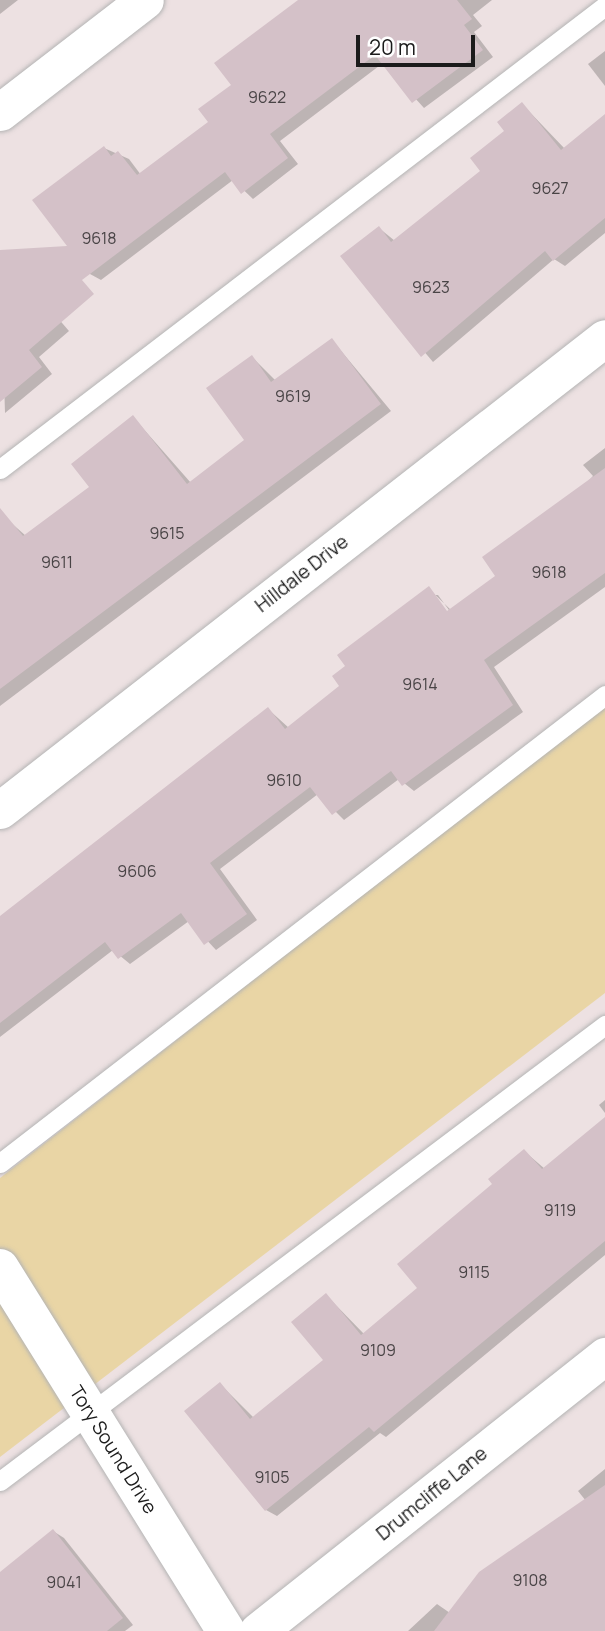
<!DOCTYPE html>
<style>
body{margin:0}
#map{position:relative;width:605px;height:1631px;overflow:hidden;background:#ede1e2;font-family:Manrope,sans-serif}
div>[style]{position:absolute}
.grass>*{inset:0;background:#e9d5a5}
.shadow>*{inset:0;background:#0003}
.building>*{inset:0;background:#d4c1c8}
.roads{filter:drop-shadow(0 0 2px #b4b4b4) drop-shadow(0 0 2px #b4b4b4)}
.service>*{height:19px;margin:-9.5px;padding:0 9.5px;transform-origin:9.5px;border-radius:9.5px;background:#fff}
.minor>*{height:37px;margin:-18.5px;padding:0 18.5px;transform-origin:18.5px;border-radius:18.5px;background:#fff}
.tertiary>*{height:38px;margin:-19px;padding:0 19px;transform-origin:19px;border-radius:19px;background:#fff}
span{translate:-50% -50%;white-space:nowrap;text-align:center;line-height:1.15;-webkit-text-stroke:6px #fff;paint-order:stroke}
.number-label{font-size:16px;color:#494446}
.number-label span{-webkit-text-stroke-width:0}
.street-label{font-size:19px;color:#1b1b1b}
.scale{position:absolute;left:356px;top:35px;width:119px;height:32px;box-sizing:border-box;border:4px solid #1b1b1b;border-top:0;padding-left:9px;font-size:21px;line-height:24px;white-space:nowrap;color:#1b1b1b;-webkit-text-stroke:5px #fff;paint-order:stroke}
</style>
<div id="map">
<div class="grass">
<i style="clip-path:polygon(605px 705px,605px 993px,0 1457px,0 1178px)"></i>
</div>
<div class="shadow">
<i style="clip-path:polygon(0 0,18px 0,0 14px)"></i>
<i style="clip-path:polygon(303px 0,492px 0,473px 15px,482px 26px,474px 32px,493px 57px,424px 108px,383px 63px,280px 141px,298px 164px,253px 199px,233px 180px,101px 280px,90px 274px,104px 148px,129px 159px,141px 175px,211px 122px)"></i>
<i style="clip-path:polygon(605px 51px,605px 86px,588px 64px)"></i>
<i style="clip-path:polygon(522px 104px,565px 149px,605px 117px,605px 233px,565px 266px,554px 259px,433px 362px,343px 256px,379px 228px,395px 241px,483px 171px)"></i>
<i style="clip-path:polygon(0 251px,69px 331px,39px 357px,52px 374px,5px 413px)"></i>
<i style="clip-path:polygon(332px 340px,391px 411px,0 706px,0 528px,9px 521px,26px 536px,91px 487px,133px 417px,191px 483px,246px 441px,252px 357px,276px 381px)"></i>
<i style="clip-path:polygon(evenodd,605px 448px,605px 587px,494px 667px,523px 712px,414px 791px,399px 779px,344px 820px,318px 794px,220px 869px,257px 920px,216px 950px,189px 921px,130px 964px,113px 950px,0 1037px,0 918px,268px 709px,289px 728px,342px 686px,429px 589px,451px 610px,498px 576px,593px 476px,583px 465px,605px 448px,433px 595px,438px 595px,454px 617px,451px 619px,433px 595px)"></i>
<i style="clip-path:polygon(605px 1100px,605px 1113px,599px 1105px)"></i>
<i style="clip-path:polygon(605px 1119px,605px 1255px,386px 1437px,380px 1433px,277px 1516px,266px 1510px,220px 1384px,254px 1418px,325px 1361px,326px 1295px,364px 1334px,419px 1288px,524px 1151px,545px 1169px)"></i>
<i style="clip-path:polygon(605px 1469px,605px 1631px,408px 1631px,437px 1604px,450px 1613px,586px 1501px,578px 1491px)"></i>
<i style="clip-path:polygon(53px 1531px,64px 1538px,133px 1625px,125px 1631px,0 1631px,0 1579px)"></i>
</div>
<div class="building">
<i style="clip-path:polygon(298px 0,457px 0,472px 19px,464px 25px,483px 50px,412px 103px,375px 55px,270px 134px,288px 158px,241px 194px,225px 172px,82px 280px,94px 294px,29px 350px,42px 367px,0 402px,0 250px,67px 246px,32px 200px,104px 146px,111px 156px,118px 151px,137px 175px,208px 122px,198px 109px,231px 85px,214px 63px)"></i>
<i style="clip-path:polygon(522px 102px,561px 150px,605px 114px,605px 218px,553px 261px,545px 251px,421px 357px,340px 256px,379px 226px,391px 242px,480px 171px,470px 158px,504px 131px,497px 122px)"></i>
<i style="clip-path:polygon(332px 338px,381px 404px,0 689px,0 508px,23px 536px,89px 487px,71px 464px,133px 415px,187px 484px,244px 440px,206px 388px,252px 355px,271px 382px)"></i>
<i style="clip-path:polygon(605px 468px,605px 573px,484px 660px,513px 705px,402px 786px,391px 771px,332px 815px,310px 787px,210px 863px,247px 914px,204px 945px,181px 913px,118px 959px,105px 942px,0 1023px,0 916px,268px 707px,285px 729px,339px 686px,332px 676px,345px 666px,337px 655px,429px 586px,447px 611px,495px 576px,482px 557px)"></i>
<i style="clip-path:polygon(605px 1117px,605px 1241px,374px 1432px,369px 1427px,265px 1511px,184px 1411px,220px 1382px,250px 1419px,323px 1360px,291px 1322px,326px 1293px,361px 1335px,417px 1288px,397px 1264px,492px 1184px,488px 1179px,524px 1149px,542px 1169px)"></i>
<i style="clip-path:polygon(605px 1485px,605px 1631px,434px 1631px,479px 1572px)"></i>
<i style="clip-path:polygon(53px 1529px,123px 1618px,107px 1631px,0 1631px,0 1572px)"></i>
</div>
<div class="roads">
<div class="service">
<i style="left:0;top:469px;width:762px;rotate:-37.43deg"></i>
<i style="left:0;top:1163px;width:765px;rotate:-37.72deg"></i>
<i style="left:0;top:1481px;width:758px;rotate:-37.01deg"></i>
</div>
<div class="minor">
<i style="left:0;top:112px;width:183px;rotate:-37.7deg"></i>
<i style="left:0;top:810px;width:767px;rotate:-37.96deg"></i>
<i style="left:258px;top:1631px;width:443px;rotate:-38.4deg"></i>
</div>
<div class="tertiary">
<i style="left:0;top:1268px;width:428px;rotate:58.1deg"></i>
</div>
</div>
<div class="number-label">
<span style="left:267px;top:97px">9622</span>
<span style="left:550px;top:188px">9627</span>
<span style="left:99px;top:238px">9618</span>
<span style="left:431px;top:287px">9623</span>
<span style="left:293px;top:396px">9619</span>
<span style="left:167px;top:533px">9615</span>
<span style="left:57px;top:562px">9611</span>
<span style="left:549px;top:572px">9618</span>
<span style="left:420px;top:684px">9614</span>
<span style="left:284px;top:780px">9610</span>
<span style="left:137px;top:871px">9606</span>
<span style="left:560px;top:1210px">9119</span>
<span style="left:474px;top:1272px">9115</span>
<span style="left:378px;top:1350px">9109</span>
<span style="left:272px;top:1477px">9105</span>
<span style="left:530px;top:1580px">9108</span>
<span style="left:64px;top:1582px">9041</span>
</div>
<div class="street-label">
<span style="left:302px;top:574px;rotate:-38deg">Hilldale Drive</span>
<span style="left:113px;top:1450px;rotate:58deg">Tory Sound Drive</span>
<span style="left:432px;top:1494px;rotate:-39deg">Drumcliffe Lane</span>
</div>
<div class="scale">20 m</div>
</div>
